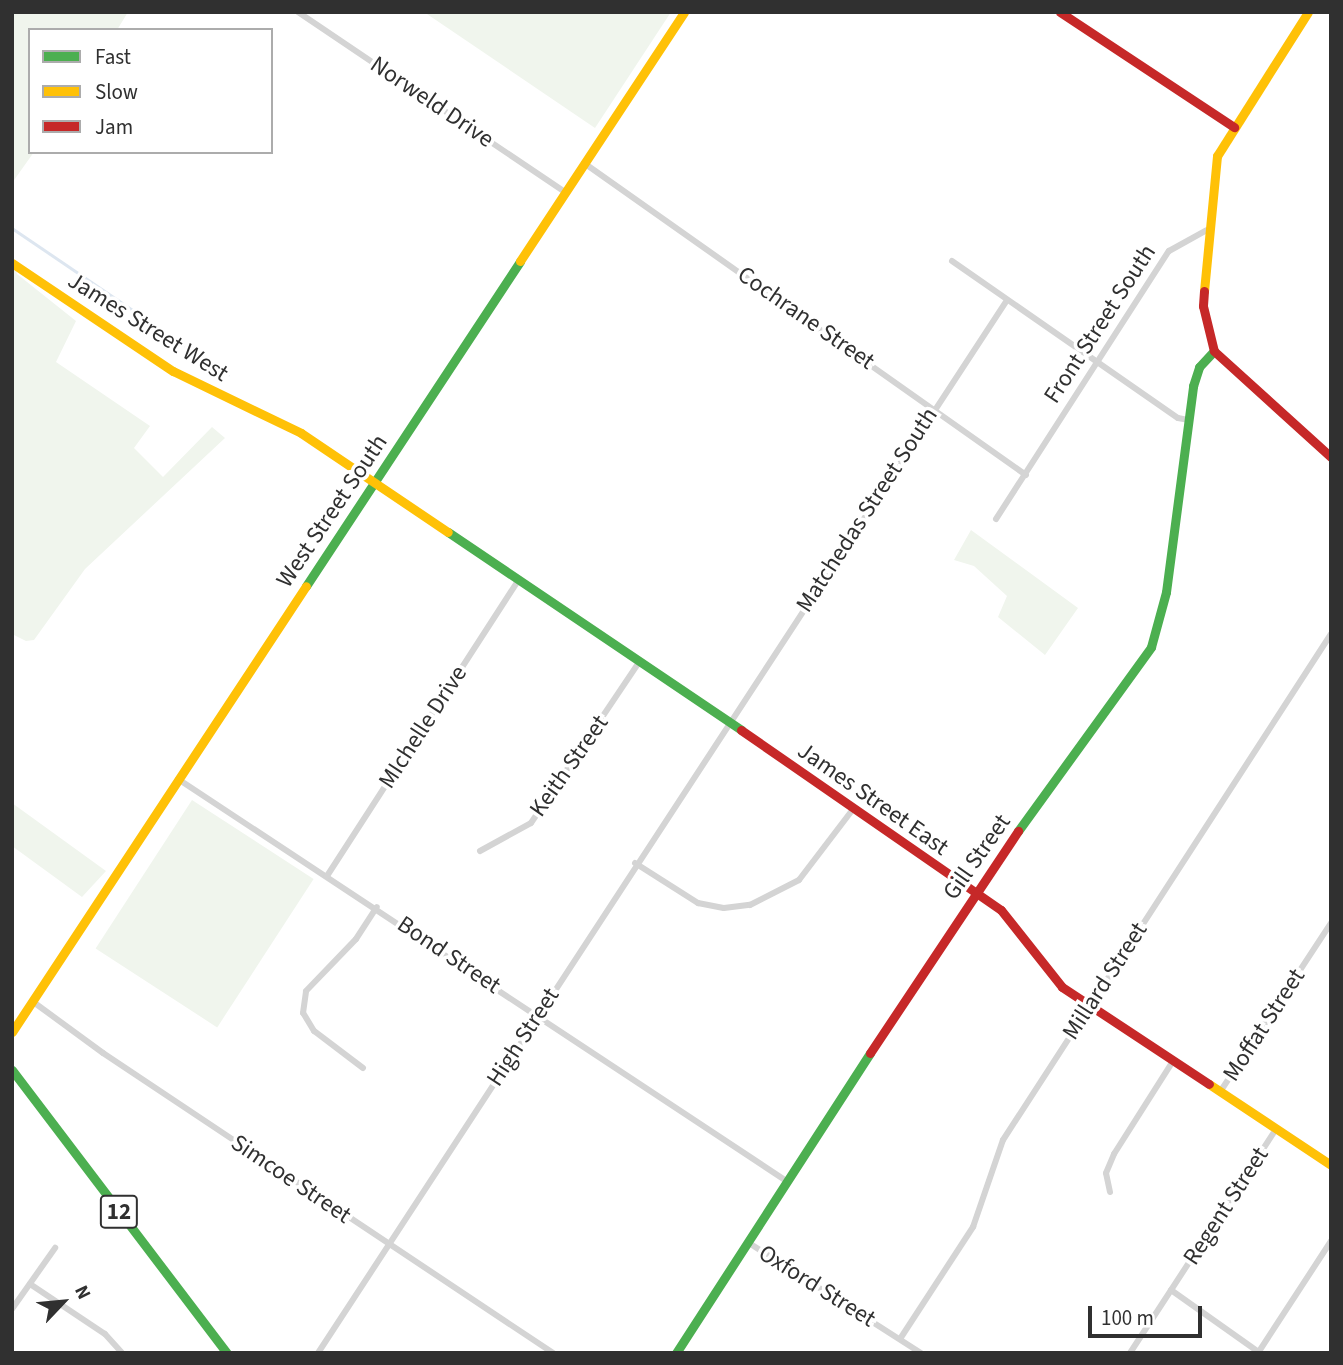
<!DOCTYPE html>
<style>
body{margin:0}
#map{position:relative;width:1343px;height:1365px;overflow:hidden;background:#fff;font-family:"Source Sans 3",sans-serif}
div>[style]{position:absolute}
.green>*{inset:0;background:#f0f5ed;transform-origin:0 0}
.stream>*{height:2.5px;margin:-1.25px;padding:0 1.25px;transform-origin:1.25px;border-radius:1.25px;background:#dde6f0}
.street>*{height:6px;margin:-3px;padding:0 3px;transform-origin:3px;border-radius:3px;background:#d4d4d4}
.fast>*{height:9px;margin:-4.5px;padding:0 4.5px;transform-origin:4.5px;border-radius:4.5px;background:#4caf50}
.slow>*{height:9px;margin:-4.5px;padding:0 4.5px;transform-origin:4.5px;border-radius:4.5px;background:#ffc107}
.jam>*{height:9px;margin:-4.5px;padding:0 4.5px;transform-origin:4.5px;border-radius:4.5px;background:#c62828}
span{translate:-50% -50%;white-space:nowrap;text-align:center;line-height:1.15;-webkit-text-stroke:7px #fff;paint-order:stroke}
.shield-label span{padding:2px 5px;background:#fff;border:2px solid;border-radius:5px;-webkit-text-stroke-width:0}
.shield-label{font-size:23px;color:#303030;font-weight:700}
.street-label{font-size:24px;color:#303030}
.frame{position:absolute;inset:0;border:14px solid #303030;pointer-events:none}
.legend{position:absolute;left:28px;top:28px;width:245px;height:126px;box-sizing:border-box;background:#fff;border:2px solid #acacac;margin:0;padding:9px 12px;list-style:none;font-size:21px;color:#303030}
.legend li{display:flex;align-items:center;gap:14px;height:35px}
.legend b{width:35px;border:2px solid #acacac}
.north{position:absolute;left:28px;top:1267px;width:70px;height:70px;-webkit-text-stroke:5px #fff;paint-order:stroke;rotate:64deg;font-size:19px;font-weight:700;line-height:28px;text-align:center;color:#303030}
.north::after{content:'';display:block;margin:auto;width:24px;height:32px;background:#303030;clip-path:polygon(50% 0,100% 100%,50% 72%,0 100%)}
.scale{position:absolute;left:1088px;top:1306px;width:114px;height:32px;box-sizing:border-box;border:4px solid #303030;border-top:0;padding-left:9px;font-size:21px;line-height:24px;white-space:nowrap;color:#303030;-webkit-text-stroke:5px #fff;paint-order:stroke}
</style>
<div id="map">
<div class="green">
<i style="clip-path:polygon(12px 12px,128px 12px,117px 30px,30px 30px,30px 152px,34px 152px,12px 183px)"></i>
<i style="clip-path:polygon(424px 12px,671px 12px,595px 128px)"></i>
<i style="clip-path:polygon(12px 253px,17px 274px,76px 321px,56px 362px,150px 426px,134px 448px,163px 477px,212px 427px,225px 438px,85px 569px,34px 640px,26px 641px,12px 634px)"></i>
<i style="clip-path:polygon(971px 530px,1078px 608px,1045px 655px,998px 617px,1007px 596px,974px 566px,954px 560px)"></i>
<i style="left:192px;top:800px;width:145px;height:177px;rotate:33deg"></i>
<i style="clip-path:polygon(12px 803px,106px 871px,82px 897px,12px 846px)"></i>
</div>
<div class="stream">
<i style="left:12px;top:228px;width:261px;rotate:34.2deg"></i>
</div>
<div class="street">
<i style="left:298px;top:12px;width:322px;rotate:34deg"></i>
<i style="left:584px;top:163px;width:541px;rotate:35.22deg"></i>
<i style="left:952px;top:261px;width:275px;rotate:34.8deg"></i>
<i style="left:1178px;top:418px;width:10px;rotate:11deg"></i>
<i style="left:996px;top:519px;width:319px;rotate:-57.2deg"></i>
<i style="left:1169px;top:251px;width:43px;rotate:-28.9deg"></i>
<i style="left:178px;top:779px;width:731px;rotate:33.45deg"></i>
<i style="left:480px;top:851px;width:58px;rotate:-28.8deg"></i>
<i style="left:531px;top:823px;width:195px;rotate:-56.1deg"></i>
<i style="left:635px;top:863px;width:75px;rotate:32.4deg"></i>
<i style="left:698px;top:903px;width:26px;rotate:11deg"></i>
<i style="left:724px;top:908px;width:26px;rotate:-7deg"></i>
<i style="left:750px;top:905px;width:55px;rotate:-27deg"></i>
<i style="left:799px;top:880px;width:89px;rotate:-52.7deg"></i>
<i style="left:327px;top:876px;width:354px;rotate:-57.1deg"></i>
<i style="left:32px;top:1001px;width:88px;rotate:36.2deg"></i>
<i style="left:103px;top:1053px;width:541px;rotate:33.69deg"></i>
<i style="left:363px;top:1068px;width:61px;rotate:-142.9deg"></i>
<i style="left:314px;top:1031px;width:21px;rotate:-121deg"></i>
<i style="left:303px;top:1013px;width:22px;rotate:-82deg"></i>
<i style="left:306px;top:991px;width:72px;rotate:-46.1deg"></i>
<i style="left:356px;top:939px;width:38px;rotate:-57deg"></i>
<i style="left:1220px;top:1092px;width:202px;rotate:-56.7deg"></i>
<i style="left:1110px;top:1192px;width:19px;rotate:-102deg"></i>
<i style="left:1106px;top:1173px;width:21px;rotate:-67deg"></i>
<i style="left:1114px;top:1154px;width:110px;rotate:-57.6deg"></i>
<i style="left:749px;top:1243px;width:204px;rotate:32.6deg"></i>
<i style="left:30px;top:1284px;width:90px;rotate:33.7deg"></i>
<i style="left:105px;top:1334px;width:25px;rotate:48deg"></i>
<i style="left:1171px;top:1290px;width:109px;rotate:35.3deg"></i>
<i style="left:12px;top:1309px;width:75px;rotate:-54.8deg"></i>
<i style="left:900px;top:1339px;width:134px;rotate:-56.9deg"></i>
<i style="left:973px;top:1227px;width:92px;rotate:-71deg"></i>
<i style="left:1003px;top:1140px;width:603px;rotate:-57.05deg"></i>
<i style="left:318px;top:1353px;width:1258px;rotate:-56.8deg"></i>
<i style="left:1130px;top:1353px;width:267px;rotate:-56.9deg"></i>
<i style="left:1258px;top:1353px;width:134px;rotate:-56.9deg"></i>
</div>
<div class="fast">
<i style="left:448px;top:532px;width:354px;rotate:34deg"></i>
<i style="left:306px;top:586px;width:389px;rotate:-56.6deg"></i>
<i style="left:1018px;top:831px;width:227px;rotate:-54.1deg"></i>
<i style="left:1151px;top:647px;width:57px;rotate:-74.7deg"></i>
<i style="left:1166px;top:592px;width:208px;rotate:-82.5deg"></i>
<i style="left:1193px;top:386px;width:20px;rotate:-72deg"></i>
<i style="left:1199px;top:367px;width:22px;rotate:-47deg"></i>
<i style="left:12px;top:1070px;width:355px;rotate:52.8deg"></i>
<i style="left:676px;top:1353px;width:357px;rotate:-57.1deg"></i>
</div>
<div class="slow">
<i style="left:520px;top:261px;width:298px;rotate:-56.6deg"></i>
<i style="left:12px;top:263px;width:194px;rotate:33.9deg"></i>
<i style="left:173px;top:371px;width:142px;rotate:25.8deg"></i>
<i style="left:301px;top:433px;width:177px;rotate:34deg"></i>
<i style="left:1204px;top:291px;width:136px;rotate:-84.5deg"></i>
<i style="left:1217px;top:156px;width:170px;rotate:-57.7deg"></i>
<i style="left:12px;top:1032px;width:534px;rotate:-56.61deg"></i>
<i style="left:1209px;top:1084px;width:146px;rotate:33.6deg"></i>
</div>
<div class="jam">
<i style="left:1060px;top:12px;width:209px;rotate:33.5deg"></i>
<i style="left:1204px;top:291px;width:15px;rotate:94deg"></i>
<i style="left:1203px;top:306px;width:46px;rotate:76.3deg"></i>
<i style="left:1214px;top:351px;width:158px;rotate:42.2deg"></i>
<i style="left:741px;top:730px;width:316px;rotate:34.7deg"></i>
<i style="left:1001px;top:910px;width:98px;rotate:51.6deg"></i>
<i style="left:1062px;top:987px;width:176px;rotate:33.4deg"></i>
<i style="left:870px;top:1053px;width:267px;rotate:-56.3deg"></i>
</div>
<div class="shield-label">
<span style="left:119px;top:1212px">12</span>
</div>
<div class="street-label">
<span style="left:432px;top:102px;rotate:34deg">Norweld Drive</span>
<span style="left:806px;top:318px;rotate:35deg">Cochrane Street</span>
<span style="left:1100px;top:324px;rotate:-57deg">Front Street South</span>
<span style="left:148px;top:327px;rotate:32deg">James Street West</span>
<span style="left:867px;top:510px;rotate:-57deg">Matchedas Street South</span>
<span style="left:332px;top:511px;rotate:-56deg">West Street South</span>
<span style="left:423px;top:727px;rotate:-57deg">MIchelle Drive</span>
<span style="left:569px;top:766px;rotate:-55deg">Keith Street</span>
<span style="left:873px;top:799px;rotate:35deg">James Street East</span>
<span style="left:977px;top:857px;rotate:-55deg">Gill Street</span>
<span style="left:449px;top:955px;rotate:34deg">Bond Street</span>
<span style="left:1105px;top:981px;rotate:-57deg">Millard Street</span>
<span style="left:1264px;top:1025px;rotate:-57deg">Moffat Street</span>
<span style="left:523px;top:1037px;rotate:-57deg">High Street</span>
<span style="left:291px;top:1179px;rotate:34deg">Simcoe Street</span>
<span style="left:1226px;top:1206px;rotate:-57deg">Regent Street</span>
<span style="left:817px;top:1286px;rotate:32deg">Oxford Street</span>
</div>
<div class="frame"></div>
<ul class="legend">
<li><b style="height:9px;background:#4caf50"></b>Fast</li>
<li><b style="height:9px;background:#ffc107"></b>Slow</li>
<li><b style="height:9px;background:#c62828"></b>Jam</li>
</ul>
<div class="north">N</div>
<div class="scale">100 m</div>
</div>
